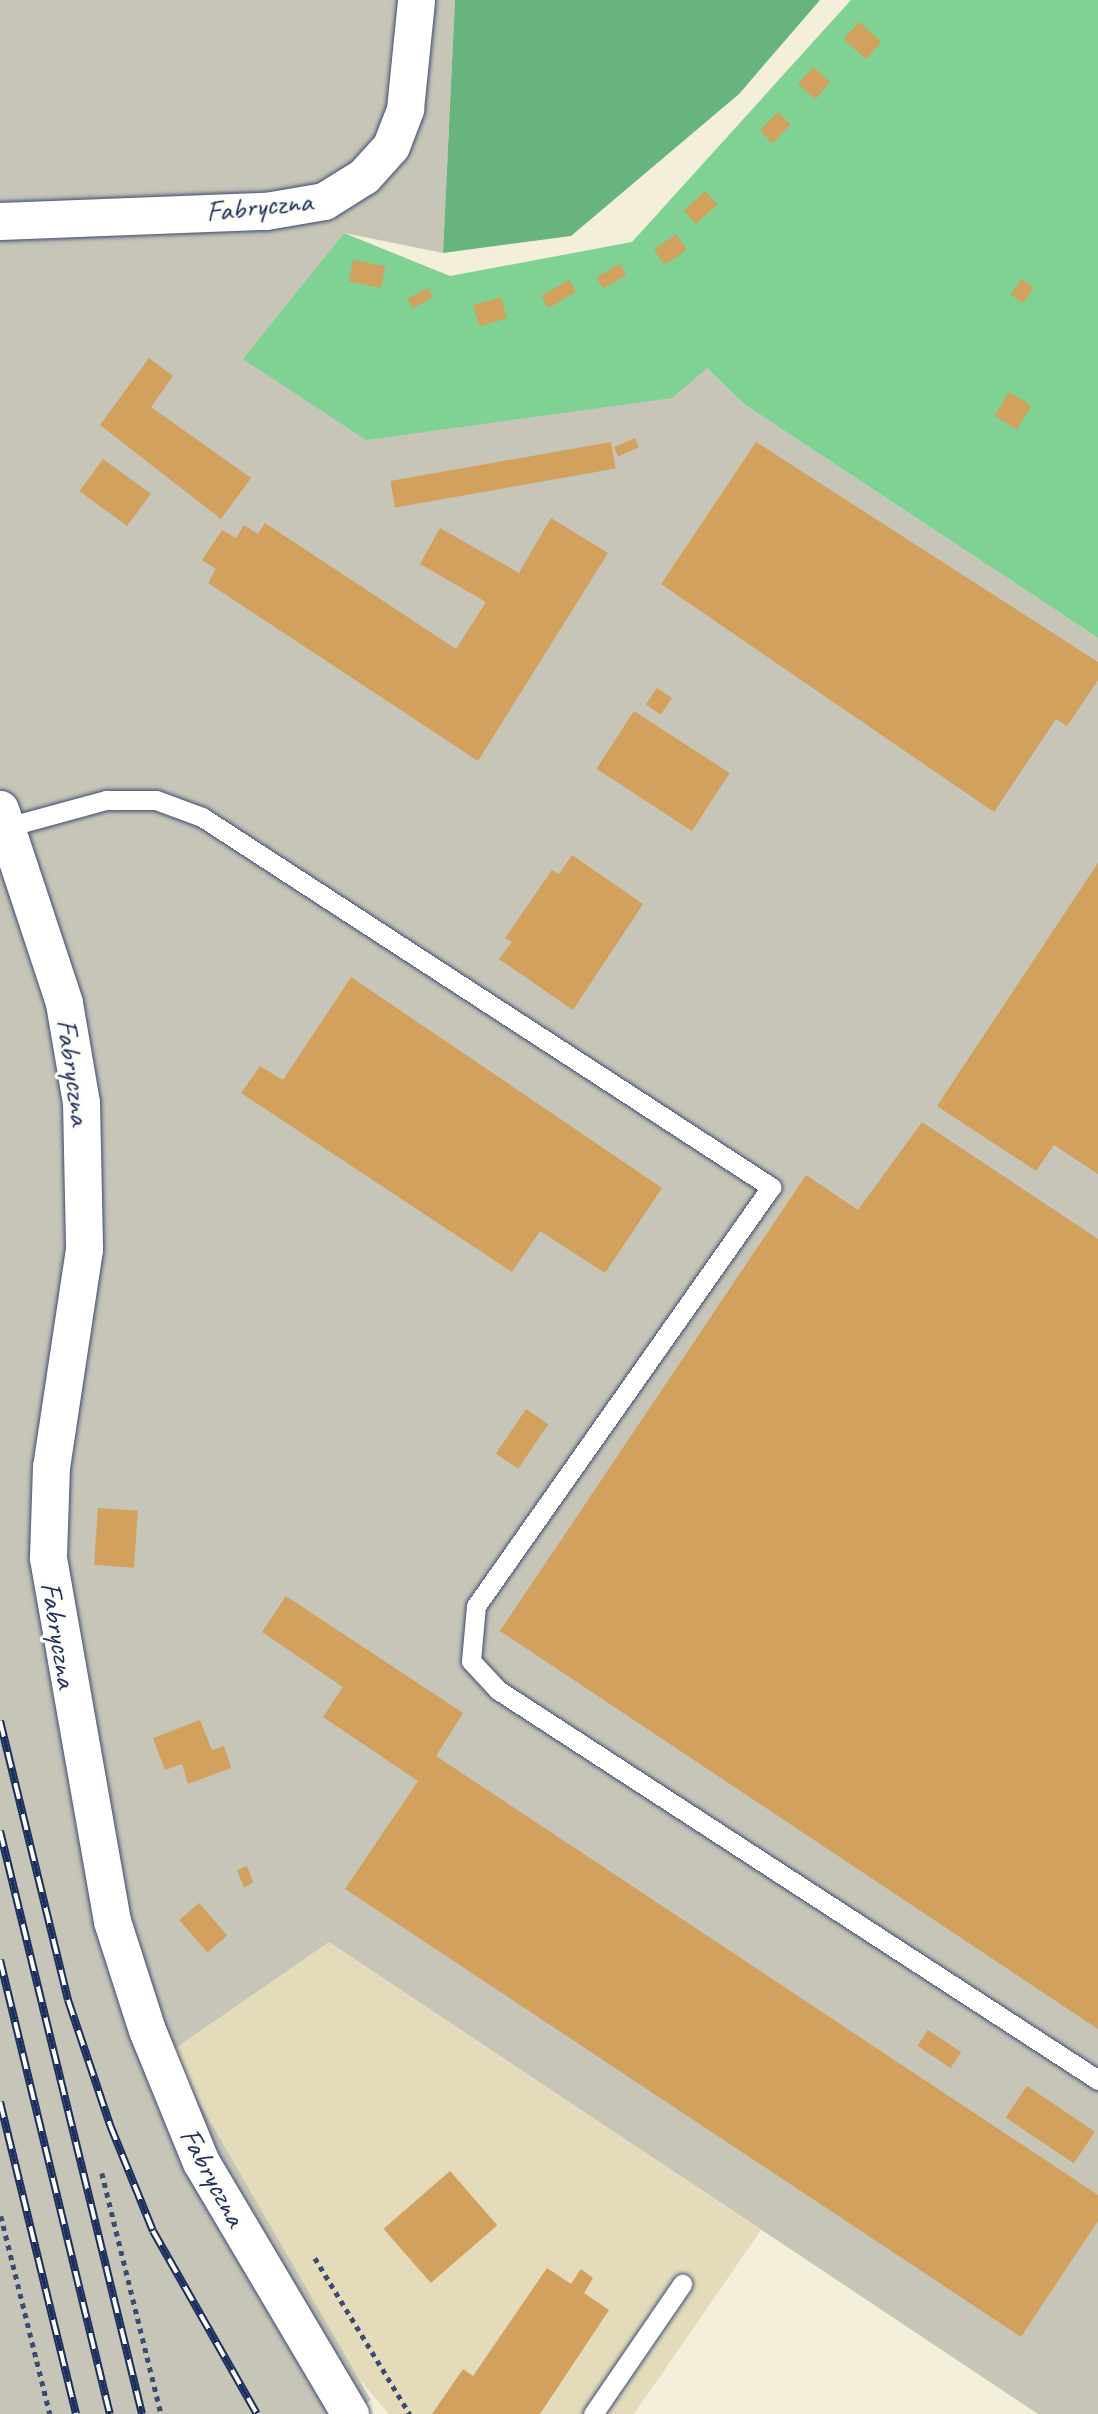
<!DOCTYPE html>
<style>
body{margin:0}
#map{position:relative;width:1098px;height:2414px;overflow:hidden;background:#f4efdb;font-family:Caveat,sans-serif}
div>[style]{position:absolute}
.built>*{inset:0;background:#e3dbba}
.industrial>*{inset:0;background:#c6c5b8}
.green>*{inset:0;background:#7fd294}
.forest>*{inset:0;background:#67b47e}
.building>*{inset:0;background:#d1a15d;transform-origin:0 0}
.path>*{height:4.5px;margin-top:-2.25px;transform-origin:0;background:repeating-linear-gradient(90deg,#3c4c71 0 5px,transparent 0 10px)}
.roads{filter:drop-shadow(0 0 2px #3c4c71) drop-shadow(0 0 2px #3c4c71)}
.lane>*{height:19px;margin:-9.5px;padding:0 9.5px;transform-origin:9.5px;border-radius:9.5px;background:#fff}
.street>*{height:37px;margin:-18.5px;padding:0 18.5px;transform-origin:18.5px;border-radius:18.5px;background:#fff}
.rail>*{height:8px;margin-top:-4px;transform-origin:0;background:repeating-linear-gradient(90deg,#fdfcf7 0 16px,#1b2f5e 0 32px);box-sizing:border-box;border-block:2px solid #1b2f5e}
span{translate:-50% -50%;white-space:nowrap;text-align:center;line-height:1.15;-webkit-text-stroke:6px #fdfcf7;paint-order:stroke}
.street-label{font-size:30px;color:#1b2f5e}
</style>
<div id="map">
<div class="built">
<i style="clip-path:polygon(329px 1942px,761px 2230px,634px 2414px,389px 2414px,352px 2371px,170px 2052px)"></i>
</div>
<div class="industrial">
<i style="clip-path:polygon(0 0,455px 0,443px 253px,344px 233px,244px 359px,707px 368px,744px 404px,1098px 638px,1098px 2414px,1038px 2414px,329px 1942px,170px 2052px,371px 2400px,351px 2414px,0 2414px)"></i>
</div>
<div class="green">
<i style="clip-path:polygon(851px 0,1098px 0,1098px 638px,744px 404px,707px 368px,672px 398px,366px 440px,243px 359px,344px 233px,450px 276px,632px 242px)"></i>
</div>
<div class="forest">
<i style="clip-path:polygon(455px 0,820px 0,739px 94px,571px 236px,443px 253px)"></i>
</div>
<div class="building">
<i style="left:859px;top:22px;width:30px;height:23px;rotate:42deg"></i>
<i style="left:813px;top:67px;width:23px;height:23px;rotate:41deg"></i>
<i style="left:778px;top:112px;width:18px;height:26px;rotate:45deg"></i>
<i style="left:705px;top:191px;width:18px;height:29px;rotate:47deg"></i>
<i style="left:676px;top:234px;width:19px;height:27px;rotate:55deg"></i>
<i style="left:353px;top:260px;width:33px;height:22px;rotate:11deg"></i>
<i style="left:620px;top:264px;width:13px;height:27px;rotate:61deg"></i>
<i style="left:1022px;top:279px;width:15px;height:19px;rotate:37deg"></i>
<i style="left:569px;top:280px;width:14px;height:32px;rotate:60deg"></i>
<i style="left:428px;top:288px;width:11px;height:23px;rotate:63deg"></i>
<i style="left:501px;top:297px;width:22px;height:29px;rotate:74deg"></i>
<i style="clip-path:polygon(149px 358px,173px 376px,151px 407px,251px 478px,221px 519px,100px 425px)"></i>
<i style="left:1009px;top:392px;width:26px;height:28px;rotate:31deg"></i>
<i style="left:635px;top:438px;width:10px;height:23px;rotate:66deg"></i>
<i style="left:611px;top:442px;width:27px;height:224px;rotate:80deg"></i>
<i style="clip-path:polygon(756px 442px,1098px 662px,1098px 680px,1067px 726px,1056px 719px,994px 812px,661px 584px)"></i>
<i style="left:103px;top:459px;width:59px;height:40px;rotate:36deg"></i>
<i style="clip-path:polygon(551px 518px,608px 553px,478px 761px,208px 583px,216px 569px,202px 560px,222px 530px,236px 538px,244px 525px,258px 534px,265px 523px,456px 649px,486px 602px,420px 564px,440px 528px,519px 573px)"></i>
<i style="left:657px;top:688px;width:18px;height:20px;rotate:34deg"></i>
<i style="left:634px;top:711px;width:114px;height:69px;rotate:33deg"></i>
<i style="clip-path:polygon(572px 855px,643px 904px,573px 1010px,499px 959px,512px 942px,505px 938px,552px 870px,559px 874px)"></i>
<i style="clip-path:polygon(1098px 863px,1098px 1174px,1054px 1145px,1036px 1171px,937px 1106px)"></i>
<i style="clip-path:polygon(351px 977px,662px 1188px,605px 1273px,540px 1231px,512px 1272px,241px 1093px,260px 1066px,283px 1080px)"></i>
<i style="clip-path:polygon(922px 1122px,1098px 1239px,1098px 2029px,500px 1631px,806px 1175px,858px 1210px)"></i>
<i style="left:526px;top:1409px;width:27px;height:54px;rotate:34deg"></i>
<i style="left:98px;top:1508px;width:40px;height:57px;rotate:4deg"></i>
<i style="clip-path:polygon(286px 1596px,463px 1713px,436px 1756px,1098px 2195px,1098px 2221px,1021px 2337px,345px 1889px,418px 1781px,323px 1717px,343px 1687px,262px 1632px)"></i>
<i style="clip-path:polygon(200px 1720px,212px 1750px,224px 1746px,231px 1768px,188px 1784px,182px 1764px,165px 1770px,153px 1738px)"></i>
<i style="clip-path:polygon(247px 1866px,253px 1882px,244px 1888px,237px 1870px)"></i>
<i style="left:199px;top:1903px;width:43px;height:26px;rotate:49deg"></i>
<i style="left:928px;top:2030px;width:40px;height:19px;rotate:34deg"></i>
<i style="left:1027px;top:2086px;width:82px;height:38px;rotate:34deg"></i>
<i style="left:450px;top:2171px;width:72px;height:88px;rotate:49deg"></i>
<i style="clip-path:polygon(547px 2268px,571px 2284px,581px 2269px,593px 2278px,584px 2293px,609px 2310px,540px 2414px,432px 2414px,463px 2369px,473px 2376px)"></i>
</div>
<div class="path">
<i style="left:102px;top:2173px;width:248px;rotate:76.2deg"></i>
<i style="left:1px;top:2216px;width:204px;rotate:76.1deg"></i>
<i style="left:315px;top:2258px;width:183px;rotate:58.7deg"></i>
</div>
<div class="roads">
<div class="lane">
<i style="left:7px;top:827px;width:103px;rotate:-15.3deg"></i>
<i style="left:106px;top:800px;width:50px"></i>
<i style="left:156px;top:800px;width:49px;rotate:20.3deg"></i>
<i style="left:202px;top:817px;width:679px;rotate:33.03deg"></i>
<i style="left:771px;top:1187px;width:512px;rotate:125.15deg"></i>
<i style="left:476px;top:1606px;width:55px;rotate:95.2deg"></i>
<i style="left:471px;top:1661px;width:40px;rotate:47deg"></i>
<i style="left:498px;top:1690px;width:716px;rotate:33.02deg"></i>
<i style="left:593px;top:2414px;width:158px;rotate:-55.6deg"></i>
</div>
<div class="street">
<i style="left:0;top:221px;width:266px;rotate:-2.2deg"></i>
<i style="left:266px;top:211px;width:59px;rotate:-9.8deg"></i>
<i style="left:324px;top:201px;width:47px;rotate:-32deg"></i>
<i style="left:364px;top:176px;width:40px;rotate:-48deg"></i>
<i style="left:391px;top:146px;width:40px;rotate:-69deg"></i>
<i style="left:405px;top:109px;width:110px;rotate:-84.2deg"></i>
<i style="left:0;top:809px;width:204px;rotate:71.7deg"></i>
<i style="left:64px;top:1003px;width:100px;rotate:80.3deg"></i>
<i style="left:81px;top:1102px;width:147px;rotate:88.8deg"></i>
<i style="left:84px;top:1249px;width:219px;rotate:98.6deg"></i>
<i style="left:51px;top:1466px;width:92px;rotate:91.9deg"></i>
<i style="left:48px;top:1558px;width:369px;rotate:80deg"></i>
<i style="left:112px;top:1921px;width:114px;rotate:72.2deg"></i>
<i style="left:147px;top:2030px;width:143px;rotate:67.8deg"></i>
<i style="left:201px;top:2162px;width:293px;rotate:59.4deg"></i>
</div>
</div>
<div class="rail">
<i style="left:0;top:1721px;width:287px;rotate:76.3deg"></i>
<i style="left:68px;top:2000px;width:132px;rotate:71.4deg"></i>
<i style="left:110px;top:2125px;width:114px;rotate:67.9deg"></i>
<i style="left:153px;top:2231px;width:210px;rotate:60.4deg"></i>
<i style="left:0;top:1831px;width:600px;rotate:76.31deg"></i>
<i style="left:0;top:1960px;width:467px;rotate:76.4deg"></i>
<i style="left:0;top:2102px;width:321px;rotate:76.3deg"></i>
</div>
<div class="street-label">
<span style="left:259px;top:206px;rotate:-6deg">Fabryczna</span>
<span style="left:74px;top:1072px;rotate:82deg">Fabryczna</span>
<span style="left:59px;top:1635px;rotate:81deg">Fabryczna</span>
<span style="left:213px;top:2177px;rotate:62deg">Fabryczna</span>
</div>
</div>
